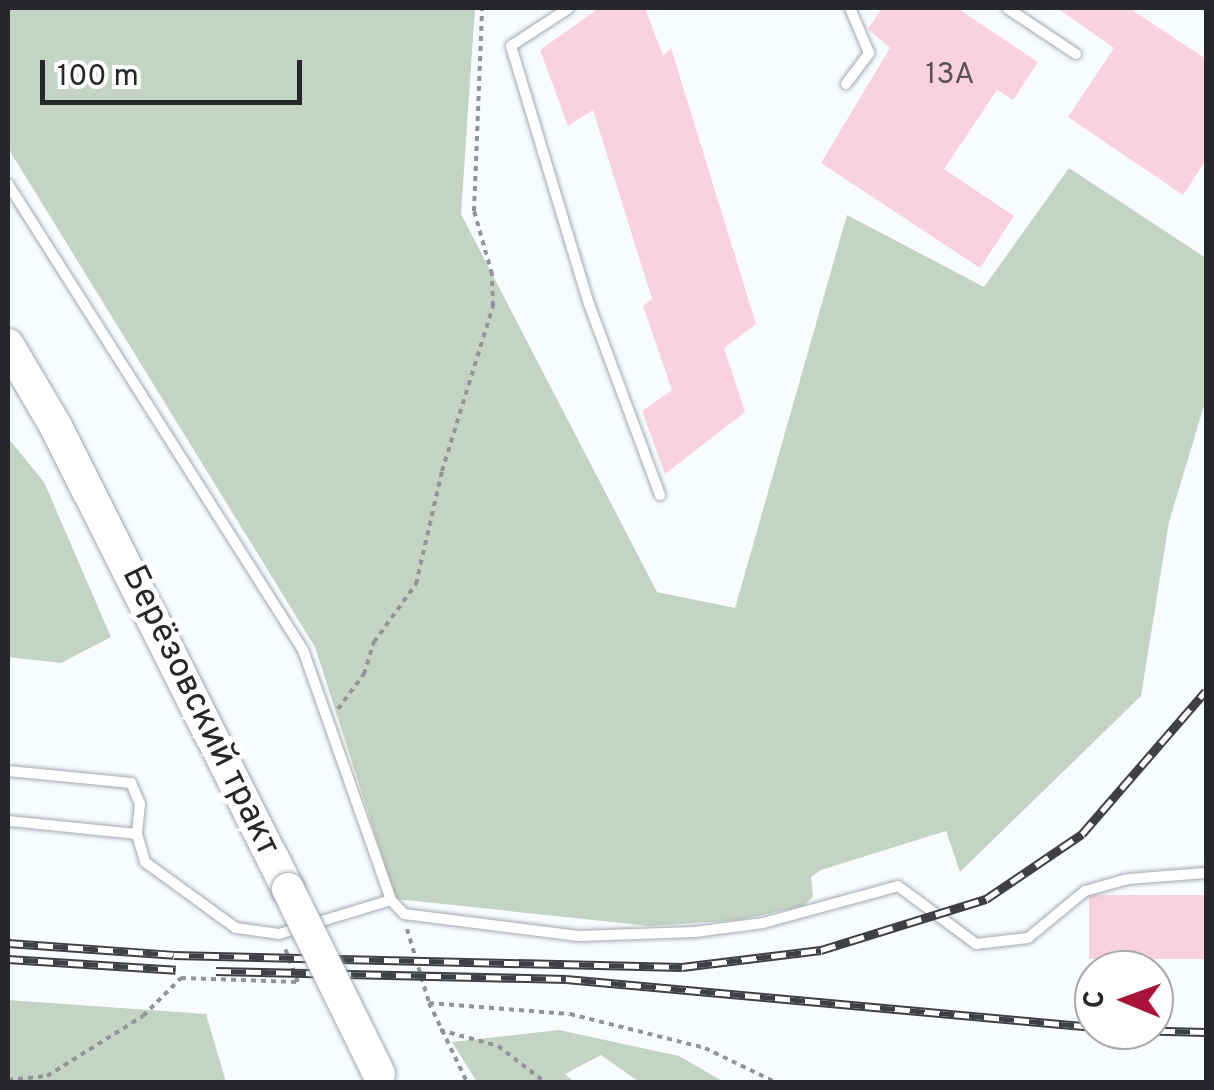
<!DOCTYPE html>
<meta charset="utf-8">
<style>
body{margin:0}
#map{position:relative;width:1214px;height:1090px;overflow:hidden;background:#f9fcff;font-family:Overpass,sans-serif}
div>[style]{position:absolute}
.green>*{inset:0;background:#c4d4c4}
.building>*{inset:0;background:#fad2dd;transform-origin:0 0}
.path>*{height:4px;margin-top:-2px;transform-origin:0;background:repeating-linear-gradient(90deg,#929497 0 5px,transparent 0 10px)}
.roads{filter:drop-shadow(0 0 2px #a3a9b1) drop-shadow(0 0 2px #a3a9b1)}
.service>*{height:10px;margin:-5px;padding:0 5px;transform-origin:5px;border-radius:5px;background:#fff}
.primary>*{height:32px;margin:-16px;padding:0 16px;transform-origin:16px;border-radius:16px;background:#fff}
.rail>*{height:9px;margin-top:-4.5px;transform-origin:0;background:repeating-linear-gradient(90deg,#fff 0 15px,#3e4043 0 30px);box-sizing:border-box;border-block:2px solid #3e4043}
.bridges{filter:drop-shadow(0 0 2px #a3a9b1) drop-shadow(0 0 2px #a3a9b1)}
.primary-bridge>*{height:32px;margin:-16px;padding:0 16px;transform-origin:16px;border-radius:16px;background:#fff}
span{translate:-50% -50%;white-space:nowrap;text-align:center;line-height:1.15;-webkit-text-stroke:10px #fff;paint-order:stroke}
.number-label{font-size:30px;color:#5a5257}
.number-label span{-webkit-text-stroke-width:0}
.street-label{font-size:35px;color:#25272a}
.frame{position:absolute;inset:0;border:10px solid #25272a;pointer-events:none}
.north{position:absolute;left:1074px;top:950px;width:100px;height:100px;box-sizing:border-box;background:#fff;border:2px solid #a8a9aa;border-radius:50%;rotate:271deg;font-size:28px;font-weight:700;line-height:40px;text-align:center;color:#25272a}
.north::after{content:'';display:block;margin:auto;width:35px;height:45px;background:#aa133a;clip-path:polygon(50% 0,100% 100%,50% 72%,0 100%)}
.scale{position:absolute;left:40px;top:60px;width:262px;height:45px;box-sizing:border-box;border:5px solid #25272a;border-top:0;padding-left:12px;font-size:30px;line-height:35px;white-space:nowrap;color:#25272a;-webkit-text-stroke:8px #fff;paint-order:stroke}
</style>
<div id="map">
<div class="green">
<i style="clip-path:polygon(8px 8px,475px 8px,461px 214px,657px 592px,735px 608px,847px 215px,984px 287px,1069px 168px,1206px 258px,1206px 399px,1169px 522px,1141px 696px,960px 872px,946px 831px,821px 870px,811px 877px,813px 897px,803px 906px,739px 920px,650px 926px,396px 899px,315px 647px,8px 148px)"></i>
<i style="clip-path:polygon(8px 438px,44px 482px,111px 637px,61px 663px,8px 657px)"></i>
<i style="clip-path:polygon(8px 1000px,206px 1014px,226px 1082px,8px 1082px)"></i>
<i style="clip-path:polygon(559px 1030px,679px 1056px,724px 1082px,639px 1082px,601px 1055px,565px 1074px,574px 1082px,477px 1082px,452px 1042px)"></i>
</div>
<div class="building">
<i style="clip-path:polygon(599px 8px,645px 8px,663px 56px,671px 48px,756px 324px,724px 348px,745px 412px,665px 474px,642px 411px,672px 390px,643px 306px,652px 299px,593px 110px,568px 126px,540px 50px)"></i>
<i style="clip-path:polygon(882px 8px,957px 8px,1038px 62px,1013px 100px,997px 90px,944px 169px,1014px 216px,980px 268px,821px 163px,890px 48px,868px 29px)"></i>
<i style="clip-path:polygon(1057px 8px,1129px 8px,1206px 59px,1206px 160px,1183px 195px,1068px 117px,1114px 48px)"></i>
<i style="left:1206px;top:895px;width:64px;height:117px;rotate:90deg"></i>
</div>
<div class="path">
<i style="left:338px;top:709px;width:44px;rotate:-53.4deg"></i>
<i style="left:364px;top:674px;width:34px;rotate:-73deg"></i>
<i style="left:374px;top:642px;width:72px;rotate:-54.1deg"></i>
<i style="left:416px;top:584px;width:116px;rotate:-77deg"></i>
<i style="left:442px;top:471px;width:173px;rotate:-72.8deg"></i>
<i style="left:493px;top:306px;width:32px;rotate:-92deg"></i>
<i style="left:492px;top:274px;width:66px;rotate:-105.9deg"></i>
<i style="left:474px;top:211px;width:203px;rotate:-87.7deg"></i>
<i style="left:407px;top:929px;width:77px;rotate:73.4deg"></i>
<i style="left:429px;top:1003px;width:88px;rotate:64.3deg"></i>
<i style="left:429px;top:1003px;width:141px;rotate:4.5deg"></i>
<i style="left:570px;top:1014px;width:139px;rotate:14.1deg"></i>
<i style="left:705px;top:1048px;width:78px;rotate:25.9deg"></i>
<i style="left:440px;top:1030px;width:60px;rotate:15.4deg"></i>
<i style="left:498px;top:1046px;width:59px;rotate:37.5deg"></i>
<i style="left:8px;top:1080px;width:39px;rotate:-6deg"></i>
<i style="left:47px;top:1076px;width:113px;rotate:-32deg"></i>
<i style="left:143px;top:1016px;width:54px;rotate:-45deg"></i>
<i style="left:181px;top:978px;width:117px;rotate:2deg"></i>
<i style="left:298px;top:982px;width:36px;rotate:-111deg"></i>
</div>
<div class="roads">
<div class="service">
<i style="left:569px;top:8px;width:69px;rotate:146.8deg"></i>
<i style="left:511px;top:46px;width:270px;rotate:73.2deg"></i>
<i style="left:589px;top:304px;width:204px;rotate:69.6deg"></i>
<i style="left:1007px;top:8px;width:83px;rotate:33.7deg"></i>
<i style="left:846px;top:84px;width:39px;rotate:-53deg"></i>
<i style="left:869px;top:53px;width:49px;rotate:-112.9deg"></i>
<i style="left:8px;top:184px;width:552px;rotate:57.66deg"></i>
<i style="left:303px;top:650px;width:265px;rotate:70.6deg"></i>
<i style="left:391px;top:900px;width:19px;rotate:47deg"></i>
<i style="left:404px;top:914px;width:176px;rotate:7.2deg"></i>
<i style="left:579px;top:936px;width:116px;rotate:-2deg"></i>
<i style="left:695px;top:932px;width:69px;rotate:-7.5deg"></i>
<i style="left:763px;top:923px;width:140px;rotate:-15.3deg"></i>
<i style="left:898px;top:886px;width:97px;rotate:36.6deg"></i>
<i style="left:976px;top:944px;width:52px;rotate:-6.6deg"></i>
<i style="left:1028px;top:938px;width:74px;rotate:-39.5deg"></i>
<i style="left:1085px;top:891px;width:45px;rotate:-15.6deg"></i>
<i style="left:1128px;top:879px;width:78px;rotate:-4.4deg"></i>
<i style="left:8px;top:771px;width:124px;rotate:5.6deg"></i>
<i style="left:131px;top:783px;width:23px;rotate:67deg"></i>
<i style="left:140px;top:804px;width:30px;rotate:96deg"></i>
<i style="left:137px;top:834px;width:130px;rotate:-174.2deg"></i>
<i style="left:137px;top:834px;width:29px;rotate:74deg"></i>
<i style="left:145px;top:862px;width:112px;rotate:36deg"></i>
<i style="left:236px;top:928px;width:43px;rotate:7.9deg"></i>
<i style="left:279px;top:934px;width:117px;rotate:-16.9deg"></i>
</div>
<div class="primary">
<i style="left:8px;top:345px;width:93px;rotate:59.6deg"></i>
<i style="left:55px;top:425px;width:519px;rotate:63.34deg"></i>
</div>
</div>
<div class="rail">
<i style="left:8px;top:943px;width:166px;rotate:4.1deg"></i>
<i style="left:174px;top:955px;width:508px;rotate:1.35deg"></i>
<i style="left:682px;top:967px;width:140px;rotate:-7deg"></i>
<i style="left:821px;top:950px;width:173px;rotate:-17.2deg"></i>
<i style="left:986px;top:899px;width:116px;rotate:-34.1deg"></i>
<i style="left:1082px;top:834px;width:189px;rotate:-49.1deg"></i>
<i style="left:8px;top:959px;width:168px;rotate:3.7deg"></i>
<i style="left:216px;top:971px;width:350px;rotate:1.3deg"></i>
<i style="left:566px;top:979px;width:530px;rotate:5.19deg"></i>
<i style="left:1130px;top:1030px;width:76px;rotate:1.5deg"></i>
</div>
<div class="bridges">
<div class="primary-bridge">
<i style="left:288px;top:889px;width:206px;rotate:63.8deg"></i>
</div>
</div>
<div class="number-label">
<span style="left:950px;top:76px">13А</span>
</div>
<div class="street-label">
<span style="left:200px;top:711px;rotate:64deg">Берёзовский тракт</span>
</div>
<div class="frame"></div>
<div class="north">С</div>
<div class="scale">100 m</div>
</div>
